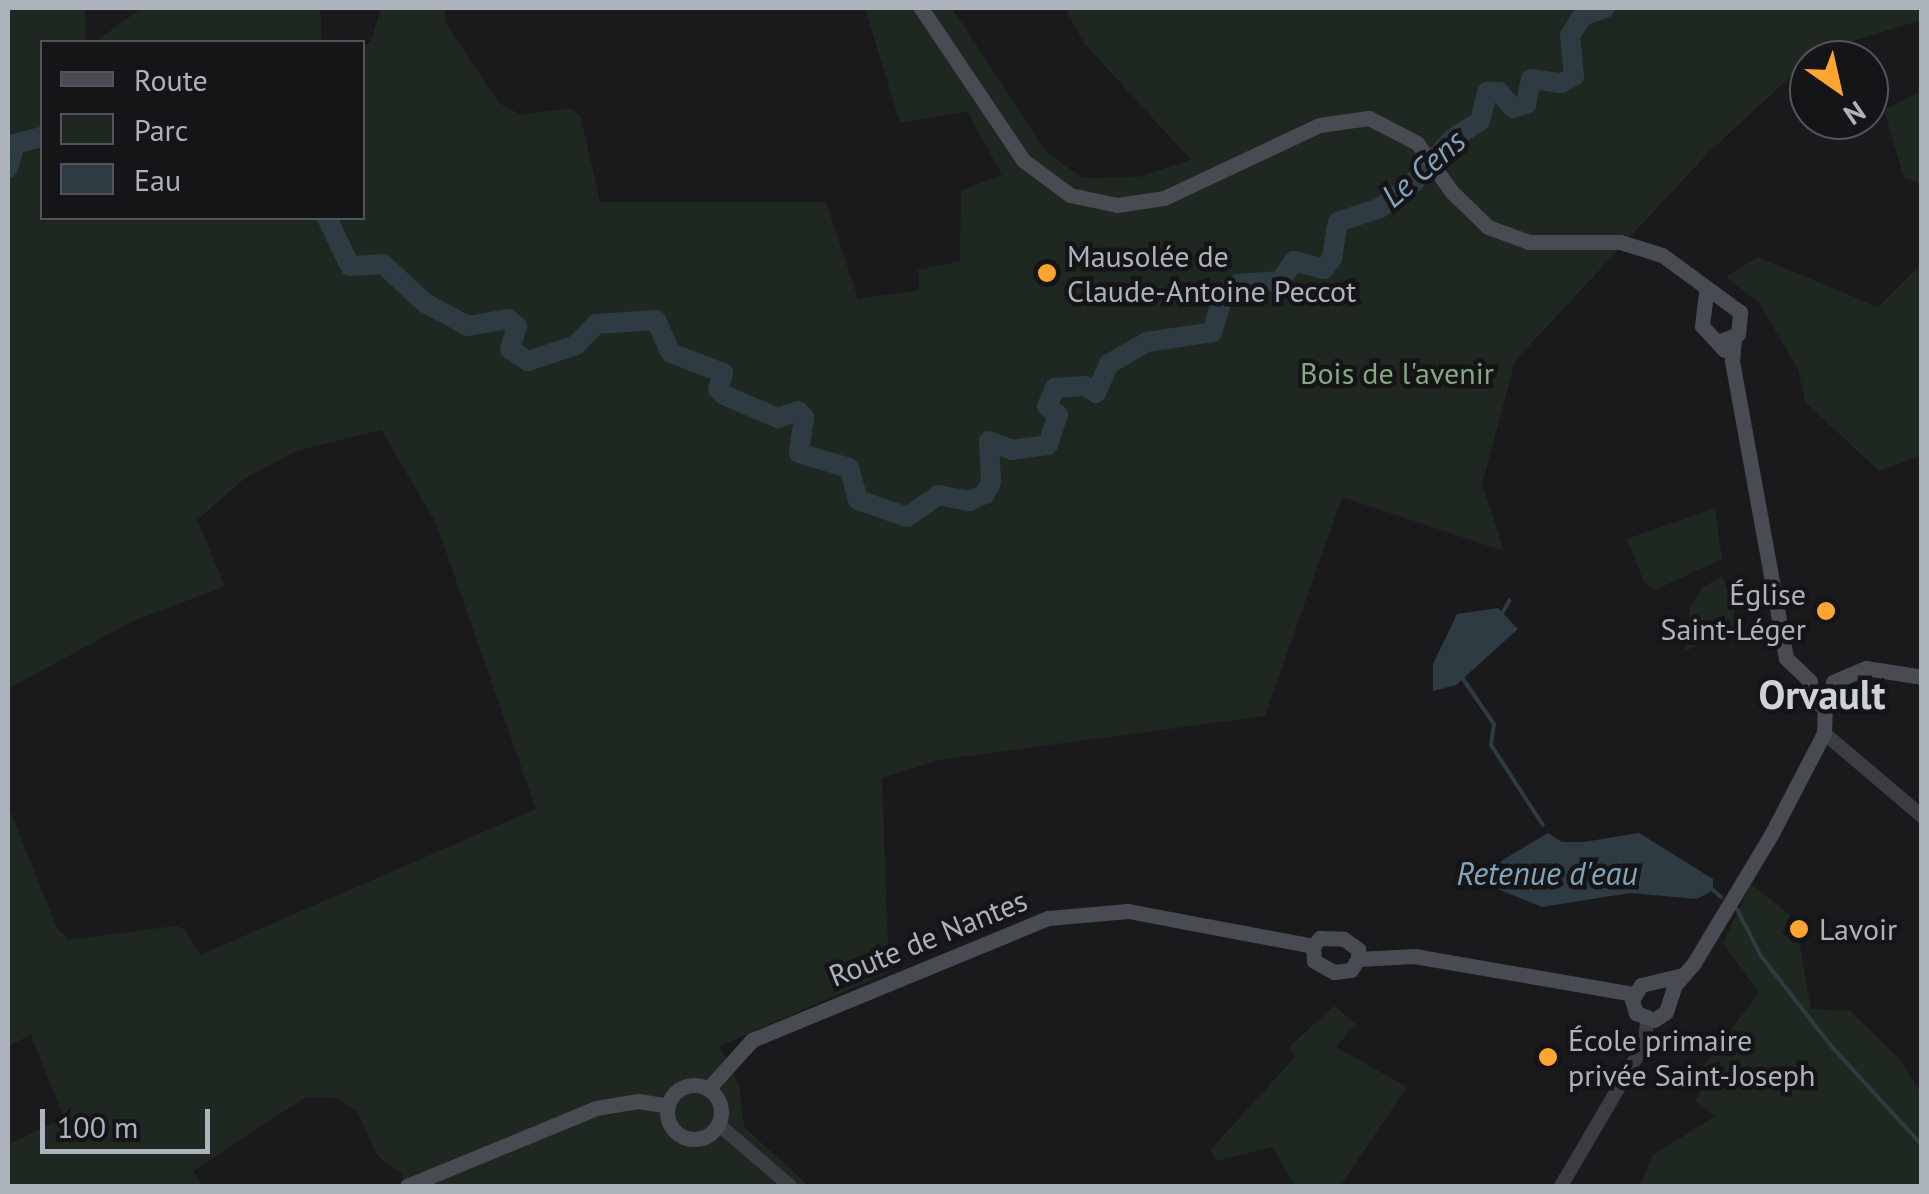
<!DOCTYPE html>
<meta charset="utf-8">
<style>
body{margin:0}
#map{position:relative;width:1929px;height:1194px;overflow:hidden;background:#1a1a1d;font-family:"PT Sans",sans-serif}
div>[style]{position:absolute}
.green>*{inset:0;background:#1f2820}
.water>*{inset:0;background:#2e3b42}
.stream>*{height:4px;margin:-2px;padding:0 2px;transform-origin:2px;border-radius:2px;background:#2e3b42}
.river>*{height:20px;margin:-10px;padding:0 10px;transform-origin:10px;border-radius:10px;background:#2e3b42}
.tertiary>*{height:14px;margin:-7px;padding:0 7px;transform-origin:7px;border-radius:7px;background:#3b3d42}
.secondary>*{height:15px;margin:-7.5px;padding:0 7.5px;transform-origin:7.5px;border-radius:7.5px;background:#484c52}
.secondary>.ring{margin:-7.5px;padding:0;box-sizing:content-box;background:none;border:15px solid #484c52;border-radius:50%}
.dots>*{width:28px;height:28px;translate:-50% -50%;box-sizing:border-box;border:5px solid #151518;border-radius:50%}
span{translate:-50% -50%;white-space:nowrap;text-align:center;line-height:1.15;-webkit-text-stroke:9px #151518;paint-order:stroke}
.poi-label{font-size:30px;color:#acb3bd}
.left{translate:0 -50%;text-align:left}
.right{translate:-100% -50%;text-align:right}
.park-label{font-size:30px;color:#83a981}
.street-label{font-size:30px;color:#acb3bd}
.water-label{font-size:32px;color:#81a5ba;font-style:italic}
.district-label{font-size:40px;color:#cdd1d9;font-weight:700}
.frame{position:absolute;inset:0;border:10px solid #acb3bd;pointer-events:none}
.legend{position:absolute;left:40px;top:40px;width:325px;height:180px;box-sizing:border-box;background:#151518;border:2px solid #51545a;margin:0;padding:12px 18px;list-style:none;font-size:30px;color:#acb3bd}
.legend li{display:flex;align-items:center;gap:20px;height:50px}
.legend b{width:50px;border:2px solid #51545a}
.north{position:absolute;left:1789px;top:40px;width:100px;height:100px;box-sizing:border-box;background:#151518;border:2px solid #51545a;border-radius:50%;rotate:146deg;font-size:28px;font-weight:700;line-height:40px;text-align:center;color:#acb3bd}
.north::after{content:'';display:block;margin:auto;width:35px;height:45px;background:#ffa630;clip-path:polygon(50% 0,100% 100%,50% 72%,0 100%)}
.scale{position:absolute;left:40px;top:1109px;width:170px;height:45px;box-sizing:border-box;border:5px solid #acb3bd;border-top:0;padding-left:12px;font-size:30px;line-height:35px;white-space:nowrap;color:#acb3bd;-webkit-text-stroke:8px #151518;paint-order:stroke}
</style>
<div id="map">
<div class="green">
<i style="clip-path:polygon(8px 8px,85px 8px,86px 42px,42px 42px,42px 218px,362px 218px,363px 47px,371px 41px,381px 8px,444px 8px,446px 23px,499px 103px,521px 115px,570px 108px,580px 115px,600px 202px,826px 202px,858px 299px,919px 290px,918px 270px,960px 261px,961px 190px,1002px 175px,967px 111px,900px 123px,865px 8px,952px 8px,1047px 153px,1083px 178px,1138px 177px,1191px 160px,1084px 43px,1065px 8px,1921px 8px,1921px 20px,1817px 52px,1708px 153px,1515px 361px,1482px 484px,1504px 551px,1342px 497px,1265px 716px,939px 760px,882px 778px,889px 972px,720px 1046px,739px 1086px,744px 1127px,809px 1186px,406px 1186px,401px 1173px,378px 1156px,357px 1111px,336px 1098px,306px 1097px,193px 1171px,203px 1186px,8px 1186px,8px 1145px,64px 1117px,31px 1035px,8px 1046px,8px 805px,57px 928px,69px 940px,175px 926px,185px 929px,200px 955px,536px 809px,436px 523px,381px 430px,296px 451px,244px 479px,197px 520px,225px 586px,131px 622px,8px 689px)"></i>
<i style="clip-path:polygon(142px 8px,320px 8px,322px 42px,95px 42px)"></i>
<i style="clip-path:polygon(1921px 91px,1921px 183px,1904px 178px,1884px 110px)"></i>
<i style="clip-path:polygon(1758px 257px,1878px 307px,1921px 264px,1920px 456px,1879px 471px,1805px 402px,1798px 369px,1759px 303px,1726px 277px)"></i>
<i style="clip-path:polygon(1715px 508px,1722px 559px,1655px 590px,1644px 582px,1627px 539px)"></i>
<i style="clip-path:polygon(1722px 576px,1740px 627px,1685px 651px,1690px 608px,1702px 588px)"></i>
<i style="clip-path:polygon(1751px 884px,1790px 915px,1782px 932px,1800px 946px,1811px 1009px,1850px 1011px,1899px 1058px,1921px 1093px,1921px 1186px,1640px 1186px,1652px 1156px,1715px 1116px,1695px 1101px,1710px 1077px,1702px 1068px,1759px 993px,1723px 943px)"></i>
<i style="clip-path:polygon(1334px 1006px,1356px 1024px,1336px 1047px,1407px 1087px,1340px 1186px,1295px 1186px,1272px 1147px,1216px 1161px,1211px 1149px,1295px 1057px,1290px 1046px)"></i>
</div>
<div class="water">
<i style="clip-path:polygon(1498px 608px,1518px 629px,1456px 685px,1433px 691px,1433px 664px,1457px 614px)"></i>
<i style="clip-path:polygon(1548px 833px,1562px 842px,1584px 842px,1639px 833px,1713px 879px,1713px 890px,1697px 899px,1630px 893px,1542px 907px,1500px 890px,1486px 870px)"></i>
</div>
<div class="stream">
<i style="left:1503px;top:612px;width:13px;rotate:-61deg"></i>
<i style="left:1463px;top:679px;width:55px;rotate:55.4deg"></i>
<i style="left:1494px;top:724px;width:21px;rotate:98deg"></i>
<i style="left:1491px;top:745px;width:95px;rotate:57deg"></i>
<i style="left:1713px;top:890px;width:11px;rotate:41deg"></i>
<i style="left:1737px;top:909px;width:53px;rotate:62.9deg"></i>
<i style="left:1761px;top:956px;width:117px;rotate:52deg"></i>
<i style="left:1833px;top:1048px;width:132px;rotate:47.5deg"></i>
</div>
<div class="river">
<i style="left:8px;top:168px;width:25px;rotate:-74deg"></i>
<i style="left:15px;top:144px;width:28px;rotate:-15deg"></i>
<i style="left:327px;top:218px;width:53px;rotate:64.4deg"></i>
<i style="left:350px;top:266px;width:33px;rotate:-3deg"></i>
<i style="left:383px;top:264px;width:57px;rotate:42.9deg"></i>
<i style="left:425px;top:303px;width:49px;rotate:28.1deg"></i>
<i style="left:468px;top:326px;width:41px;rotate:-9.9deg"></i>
<i style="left:508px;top:319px;width:11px;rotate:38deg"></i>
<i style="left:517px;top:326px;width:24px;rotate:107deg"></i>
<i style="left:510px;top:349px;width:22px;rotate:34deg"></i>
<i style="left:528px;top:361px;width:51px;rotate:-18.4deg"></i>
<i style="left:576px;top:345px;width:29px;rotate:-46deg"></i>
<i style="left:596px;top:324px;width:60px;rotate:-3.8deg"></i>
<i style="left:656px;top:320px;width:36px;rotate:66deg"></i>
<i style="left:671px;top:353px;width:56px;rotate:21deg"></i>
<i style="left:723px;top:373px;width:17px;rotate:107deg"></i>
<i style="left:718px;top:389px;width:8px;rotate:45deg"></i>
<i style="left:724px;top:395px;width:59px;rotate:23.1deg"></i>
<i style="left:778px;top:418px;width:21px;rotate:-19deg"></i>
<i style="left:798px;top:411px;width:8px;rotate:45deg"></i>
<i style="left:804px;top:417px;width:36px;rotate:98deg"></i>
<i style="left:799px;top:453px;width:52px;rotate:16.7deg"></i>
<i style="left:849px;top:468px;width:33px;rotate:74deg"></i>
<i style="left:858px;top:500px;width:52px;rotate:19.1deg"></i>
<i style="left:907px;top:517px;width:38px;rotate:-35deg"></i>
<i style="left:938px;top:495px;width:32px;rotate:11deg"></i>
<i style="left:969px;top:501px;width:17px;rotate:-24deg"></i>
<i style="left:985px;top:494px;width:13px;rotate:-63deg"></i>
<i style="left:991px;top:482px;width:41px;rotate:-92.8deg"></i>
<i style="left:989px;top:441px;width:25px;rotate:21deg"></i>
<i style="left:1012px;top:450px;width:36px;rotate:-8deg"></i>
<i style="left:1048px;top:445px;width:32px;rotate:-72deg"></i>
<i style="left:1058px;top:415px;width:14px;rotate:-141deg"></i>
<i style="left:1047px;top:406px;width:20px;rotate:-66deg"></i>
<i style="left:1055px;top:388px;width:30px;rotate:-4deg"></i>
<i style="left:1085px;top:386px;width:13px;rotate:32deg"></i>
<i style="left:1096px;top:393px;width:32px;rotate:-66deg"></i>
<i style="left:1109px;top:364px;width:44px;rotate:-30.1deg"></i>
<i style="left:1147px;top:342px;width:66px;rotate:-8.7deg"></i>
<i style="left:1212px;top:332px;width:38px;rotate:-73deg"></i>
<i style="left:1223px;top:296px;width:19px;rotate:-39deg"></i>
<i style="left:1238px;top:284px;width:42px;rotate:-4.1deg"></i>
<i style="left:1280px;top:281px;width:24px;rotate:-55deg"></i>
<i style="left:1294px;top:261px;width:31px;rotate:15deg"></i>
<i style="left:1324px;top:269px;width:14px;rotate:-54deg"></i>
<i style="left:1332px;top:258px;width:36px;rotate:-81deg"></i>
<i style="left:1338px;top:222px;width:44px;rotate:-18.4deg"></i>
<i style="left:1380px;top:208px;width:43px;rotate:-37.4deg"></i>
<i style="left:1414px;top:182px;width:57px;rotate:-48.5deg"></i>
<i style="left:1452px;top:139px;width:33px;rotate:-33deg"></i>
<i style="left:1480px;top:121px;width:30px;rotate:-76deg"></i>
<i style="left:1487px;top:92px;width:12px"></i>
<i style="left:1499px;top:92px;width:21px;rotate:49deg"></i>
<i style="left:1513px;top:108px;width:14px;rotate:-17deg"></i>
<i style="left:1526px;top:104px;width:25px;rotate:-79deg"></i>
<i style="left:1531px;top:79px;width:30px;rotate:8deg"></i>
<i style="left:1561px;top:83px;width:15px;rotate:-28deg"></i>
<i style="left:1574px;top:76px;width:40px;rotate:-95.7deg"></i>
<i style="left:1570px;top:36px;width:23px;rotate:-59deg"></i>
<i style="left:1582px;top:16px;width:24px;rotate:-19deg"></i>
</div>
<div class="tertiary">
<i style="left:1824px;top:733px;width:128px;rotate:40.3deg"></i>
<i style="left:718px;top:1124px;width:95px;rotate:40.7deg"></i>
<i style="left:1561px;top:1186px;width:166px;rotate:-59.6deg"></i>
<i style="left:1645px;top:1043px;width:23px;rotate:-85deg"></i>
</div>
<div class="secondary">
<i style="left:921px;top:8px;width:183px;rotate:56.1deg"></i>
<i style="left:1023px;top:160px;width:59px;rotate:36.7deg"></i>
<i style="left:1070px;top:195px;width:48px;rotate:12deg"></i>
<i style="left:1117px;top:205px;width:48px;rotate:-8.5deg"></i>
<i style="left:1164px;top:198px;width:171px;rotate:-25.2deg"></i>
<i style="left:1319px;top:125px;width:50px;rotate:-8deg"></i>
<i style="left:1369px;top:118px;width:54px;rotate:27.5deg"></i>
<i style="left:1417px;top:143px;width:60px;rotate:54.5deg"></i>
<i style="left:1452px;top:192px;width:50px;rotate:44.2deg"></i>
<i style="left:1488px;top:227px;width:44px;rotate:20.1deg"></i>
<i style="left:1529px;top:242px;width:91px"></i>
<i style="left:1620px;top:242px;width:44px;rotate:17.2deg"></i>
<i style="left:1662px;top:255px;width:97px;rotate:36.2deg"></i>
<i style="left:1740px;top:312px;width:22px;rotate:95deg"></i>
<i style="left:1738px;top:334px;width:22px;rotate:158deg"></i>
<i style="left:1706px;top:293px;width:33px;rotate:97deg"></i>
<i style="left:1702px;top:326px;width:33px;rotate:47deg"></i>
<i style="left:1734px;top:338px;width:23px;rotate:95deg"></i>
<i style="left:1732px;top:361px;width:302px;rotate:79.7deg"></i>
<i style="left:1786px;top:658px;width:33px;rotate:44deg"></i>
<i style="left:1810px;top:681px;width:16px;rotate:104deg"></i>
<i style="left:1806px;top:697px;width:21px;rotate:28deg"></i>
<i style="left:1833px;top:682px;width:36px;rotate:-23deg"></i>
<i style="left:1866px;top:668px;width:57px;rotate:9.1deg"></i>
<i style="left:1313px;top:946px;width:15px;rotate:86deg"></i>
<i style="left:1314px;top:961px;width:23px;rotate:29deg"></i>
<i style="left:1334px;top:972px;width:17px;rotate:-7deg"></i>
<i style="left:1351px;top:970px;width:13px;rotate:-58deg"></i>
<i style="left:1313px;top:946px;width:11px;rotate:-49deg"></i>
<i style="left:1320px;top:938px;width:24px;rotate:2deg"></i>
<i style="left:1344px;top:939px;width:17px;rotate:36deg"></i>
<i style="left:1358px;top:949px;width:10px;rotate:90deg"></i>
<i style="left:1358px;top:959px;width:56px;rotate:-3.1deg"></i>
<i style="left:1414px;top:956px;width:222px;rotate:9.8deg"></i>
<i style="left:1683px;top:975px;width:43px;rotate:166.6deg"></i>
<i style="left:1641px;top:985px;width:17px;rotate:121deg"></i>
<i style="left:1632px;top:1000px;width:14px;rotate:73deg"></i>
<i style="left:1636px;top:1013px;width:19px;rotate:21deg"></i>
<i style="left:1654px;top:1020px;width:14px;rotate:-34deg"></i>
<i style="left:1666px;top:1012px;width:28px;rotate:-72deg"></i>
<i style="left:1675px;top:985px;width:29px;rotate:-49deg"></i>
<i style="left:1694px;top:963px;width:149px;rotate:-59deg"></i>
<i style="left:1771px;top:835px;width:115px;rotate:-62.5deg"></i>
<i style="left:1824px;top:733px;width:26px;rotate:-88deg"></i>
<i class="ring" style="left:667px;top:1085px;width:39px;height:39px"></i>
<i style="left:708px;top:1089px;width:66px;rotate:-48.1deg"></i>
<i style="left:752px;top:1040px;width:320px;rotate:-22.4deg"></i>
<i style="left:1048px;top:918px;width:80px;rotate:-5deg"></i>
<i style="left:1128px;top:911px;width:188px;rotate:10.7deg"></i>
<i style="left:407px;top:1186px;width:204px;rotate:-22.4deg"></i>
<i style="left:596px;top:1108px;width:43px;rotate:-9.5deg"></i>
<i style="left:638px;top:1101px;width:30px;rotate:9deg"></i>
</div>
<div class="dots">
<i style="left:1047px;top:273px;background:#ffa630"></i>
<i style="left:1826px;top:611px;background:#ffa630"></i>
<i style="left:1799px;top:929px;background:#ffa630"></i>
<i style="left:1548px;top:1057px;background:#ffa630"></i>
</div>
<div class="poi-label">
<span class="left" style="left:1067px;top:273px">Mausolée de<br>Claude-Antoine Peccot</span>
<span class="right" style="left:1806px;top:611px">Église<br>Saint-Léger</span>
<span class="left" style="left:1819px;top:929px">Lavoir</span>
<span class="left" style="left:1568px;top:1057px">École primaire<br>privée Saint-Joseph</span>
</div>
<div class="park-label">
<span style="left:1397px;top:373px">Bois de l'avenir</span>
</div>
<div class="street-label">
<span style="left:928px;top:938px;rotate:-22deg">Route de Nantes</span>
</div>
<div class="water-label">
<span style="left:1423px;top:168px;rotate:-41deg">Le Cens</span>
<span style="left:1547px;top:873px">Retenue d'eau</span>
</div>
<div class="district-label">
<span style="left:1822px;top:694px">Orvault</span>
</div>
<div class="frame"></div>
<ul class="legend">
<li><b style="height:12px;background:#484c52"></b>Route</li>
<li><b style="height:28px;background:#1f2820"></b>Parc</li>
<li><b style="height:28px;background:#2e3b42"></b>Eau</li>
</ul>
<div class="north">N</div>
<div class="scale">100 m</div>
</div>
